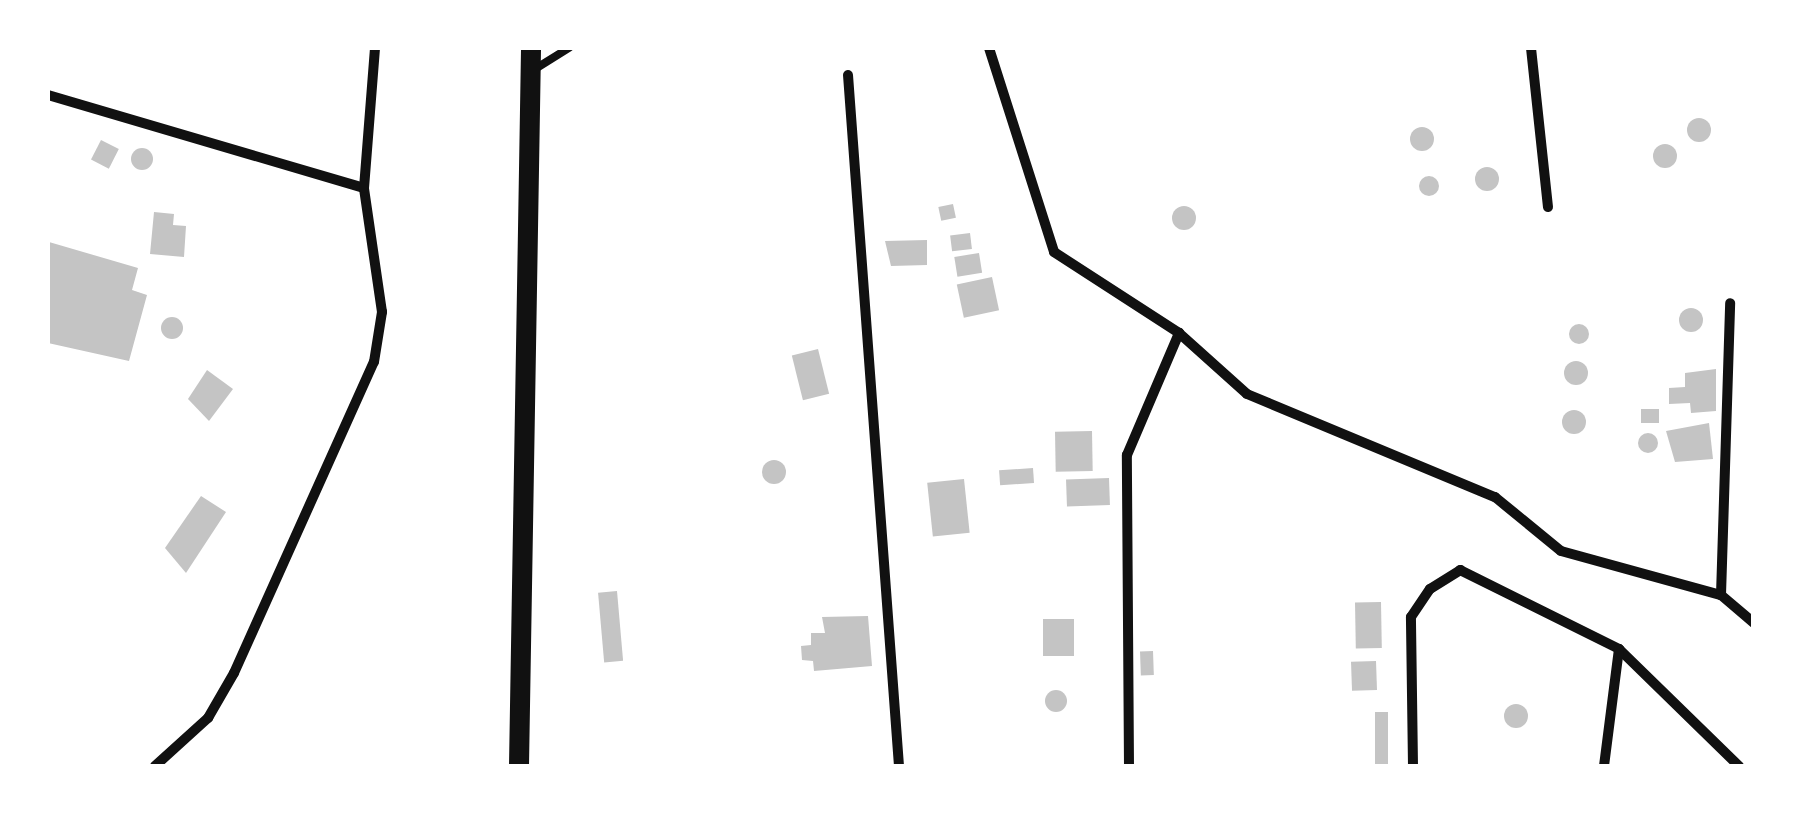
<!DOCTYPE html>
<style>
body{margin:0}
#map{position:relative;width:1801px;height:814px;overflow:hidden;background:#fff;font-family:"Fira Sans Condensed",sans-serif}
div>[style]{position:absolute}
.building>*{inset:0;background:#c4c4c4;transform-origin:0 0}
.round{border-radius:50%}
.service>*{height:8px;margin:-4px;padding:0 4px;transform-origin:4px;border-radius:4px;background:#111}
.minor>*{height:10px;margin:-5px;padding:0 5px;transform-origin:5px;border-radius:5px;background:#111}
.secondary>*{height:20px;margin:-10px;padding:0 10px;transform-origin:10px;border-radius:10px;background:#111}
span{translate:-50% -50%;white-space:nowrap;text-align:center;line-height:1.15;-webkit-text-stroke:9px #fff;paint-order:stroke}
.frame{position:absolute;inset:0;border:50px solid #fff;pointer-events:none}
</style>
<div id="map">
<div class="building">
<i class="round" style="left:1687px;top:118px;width:24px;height:24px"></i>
<i class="round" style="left:1410px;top:127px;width:24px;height:24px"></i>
<i style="left:101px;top:140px;width:20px;height:22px;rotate:27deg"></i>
<i class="round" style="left:1653px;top:144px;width:24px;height:24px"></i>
<i class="round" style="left:131px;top:148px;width:22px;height:22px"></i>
<i class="round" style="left:1475px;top:167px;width:24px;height:24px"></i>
<i class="round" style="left:1419px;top:176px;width:20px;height:20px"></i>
<i style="left:953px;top:204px;width:14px;height:15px;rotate:78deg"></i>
<i class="round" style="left:1172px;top:206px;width:24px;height:24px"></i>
<i style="clip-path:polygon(154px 212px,174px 214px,173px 225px,186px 226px,184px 257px,150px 254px)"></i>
<i style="left:970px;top:233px;width:16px;height:20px;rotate:83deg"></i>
<i style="clip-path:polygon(927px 240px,927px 265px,891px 266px,885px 241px)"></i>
<i style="clip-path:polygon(49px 242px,138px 268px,132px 290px,147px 295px,129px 361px,48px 343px)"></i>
<i style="left:979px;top:253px;width:20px;height:25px;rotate:81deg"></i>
<i style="left:992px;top:277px;width:34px;height:36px;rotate:78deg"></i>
<i class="round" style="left:1679px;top:308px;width:24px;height:24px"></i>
<i class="round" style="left:161px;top:317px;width:22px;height:22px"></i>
<i class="round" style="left:1569px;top:324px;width:20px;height:20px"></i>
<i style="left:818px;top:349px;width:46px;height:27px;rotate:76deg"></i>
<i class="round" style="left:1564px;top:361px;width:24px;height:24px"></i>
<i style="clip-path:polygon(1716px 369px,1716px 411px,1691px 413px,1690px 403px,1669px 404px,1669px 388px,1685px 387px,1685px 373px)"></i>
<i style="clip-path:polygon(207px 370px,233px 389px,209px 421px,188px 399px)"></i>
<i style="left:1659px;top:409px;width:14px;height:18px;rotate:90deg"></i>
<i class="round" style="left:1562px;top:410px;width:24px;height:24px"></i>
<i style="clip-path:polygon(1709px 423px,1713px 459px,1675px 462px,1666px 431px)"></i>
<i style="left:1092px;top:431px;width:40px;height:37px;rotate:89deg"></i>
<i class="round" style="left:1638px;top:433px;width:20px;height:20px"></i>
<i class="round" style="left:762px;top:460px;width:24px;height:24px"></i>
<i style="left:1033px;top:468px;width:15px;height:34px;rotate:86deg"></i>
<i style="left:1109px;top:478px;width:27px;height:43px;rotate:88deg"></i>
<i style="left:964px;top:479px;width:54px;height:37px;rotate:84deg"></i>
<i style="clip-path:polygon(201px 496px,226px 512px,186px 573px,165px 548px)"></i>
<i style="left:617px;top:591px;width:70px;height:19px;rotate:85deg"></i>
<i style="left:1381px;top:602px;width:46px;height:26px;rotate:89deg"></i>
<i style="clip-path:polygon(868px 616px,872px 666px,814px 671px,813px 661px,802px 660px,801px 646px,811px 645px,811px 633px,825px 633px,822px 617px)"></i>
<i style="left:1043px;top:619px;width:31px;height:37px"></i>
<i style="left:1153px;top:651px;width:24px;height:13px;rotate:88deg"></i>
<i style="left:1376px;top:661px;width:29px;height:25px;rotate:88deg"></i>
<i class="round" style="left:1045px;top:690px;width:22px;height:22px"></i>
<i class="round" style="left:1504px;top:704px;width:24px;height:24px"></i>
<i style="left:1375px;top:712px;width:13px;height:54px"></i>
</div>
<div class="service">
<i style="left:535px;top:69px;width:40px;rotate:-32deg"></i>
</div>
<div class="minor">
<i style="left:989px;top:48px;width:214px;rotate:72.3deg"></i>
<i style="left:1054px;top:252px;width:149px;rotate:32.9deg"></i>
<i style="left:1179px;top:333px;width:91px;rotate:41.9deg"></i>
<i style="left:1247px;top:394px;width:269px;rotate:22.6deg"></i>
<i style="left:1495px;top:497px;width:85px;rotate:39.3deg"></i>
<i style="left:1561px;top:551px;width:166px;rotate:15.4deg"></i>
<i style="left:1721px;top:595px;width:43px;rotate:40.3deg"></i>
<i style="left:1531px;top:48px;width:160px;rotate:83.9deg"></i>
<i style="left:848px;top:75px;width:693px;rotate:85.78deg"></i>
<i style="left:48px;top:95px;width:329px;rotate:16.4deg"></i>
<i style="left:1721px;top:595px;width:292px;rotate:-88.2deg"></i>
<i style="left:155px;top:766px;width:72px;rotate:-42.2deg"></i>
<i style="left:208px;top:718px;width:52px;rotate:-60deg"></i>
<i style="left:234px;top:673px;width:341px;rotate:-65.8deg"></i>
<i style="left:374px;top:362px;width:51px;rotate:-80.9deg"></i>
<i style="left:382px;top:312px;width:125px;rotate:-98.3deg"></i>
<i style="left:364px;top:188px;width:140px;rotate:-85.5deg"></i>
<i style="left:1129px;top:766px;width:311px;rotate:-90.4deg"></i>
<i style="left:1127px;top:455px;width:133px;rotate:-66.9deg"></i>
<i style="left:1413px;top:766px;width:149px;rotate:-90.8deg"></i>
<i style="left:1411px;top:617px;width:34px;rotate:-56deg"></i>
<i style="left:1430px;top:589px;width:36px;rotate:-32deg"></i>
<i style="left:1460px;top:570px;width:178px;rotate:26.4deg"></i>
<i style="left:1619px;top:649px;width:168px;rotate:44.3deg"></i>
<i style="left:1604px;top:766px;width:118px;rotate:-82.7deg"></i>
</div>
<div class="secondary">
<i style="left:519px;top:766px;width:718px;rotate:-89.04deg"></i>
</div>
<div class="frame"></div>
</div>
